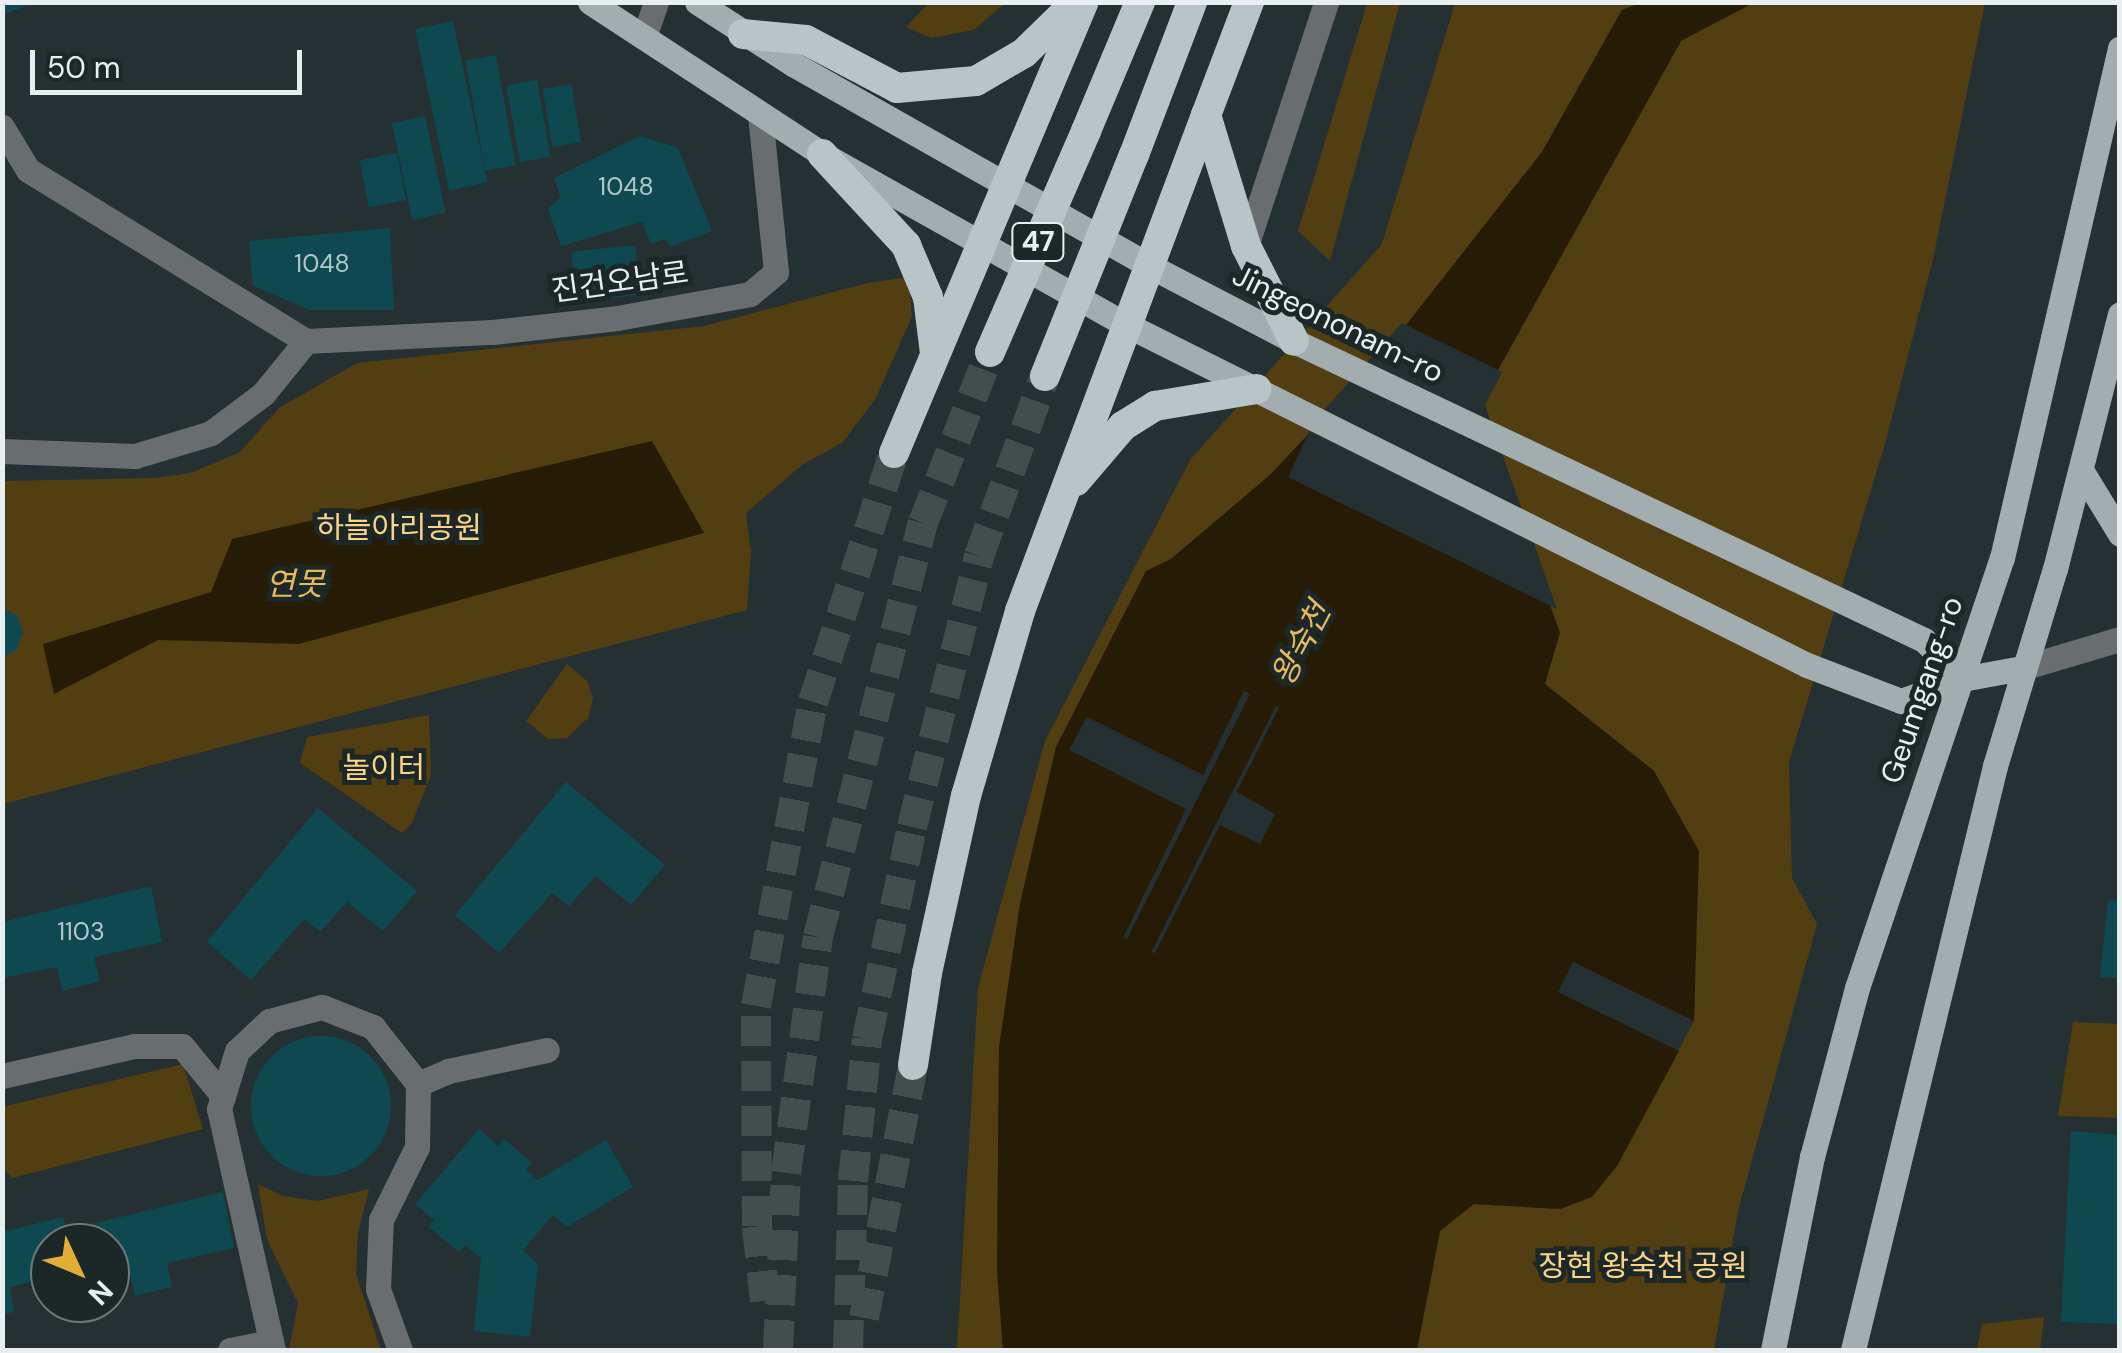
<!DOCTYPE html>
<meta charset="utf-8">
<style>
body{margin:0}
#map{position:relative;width:2122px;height:1353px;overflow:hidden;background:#253032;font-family:"DM Sans","Noto Sans KR",sans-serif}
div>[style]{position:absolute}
.green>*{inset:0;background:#533e11}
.water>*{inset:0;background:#261c06}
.pier>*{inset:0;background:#253032}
.building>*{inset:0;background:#0e4952;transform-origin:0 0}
.round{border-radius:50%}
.highway-tunnel>*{height:30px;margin-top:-15px;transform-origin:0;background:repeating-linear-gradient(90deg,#424d4e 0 30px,transparent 0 45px)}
.minor>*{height:25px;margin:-12.5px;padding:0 12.5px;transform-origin:12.5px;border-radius:12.5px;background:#686e6f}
.major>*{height:25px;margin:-12.5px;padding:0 12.5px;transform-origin:12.5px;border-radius:12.5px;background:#a1adaf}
.highway>*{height:30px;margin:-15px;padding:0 15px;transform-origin:15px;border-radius:15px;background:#b8c5c8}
.highway-bridge>*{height:30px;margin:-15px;padding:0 15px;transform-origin:15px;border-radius:15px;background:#b8c5c8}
span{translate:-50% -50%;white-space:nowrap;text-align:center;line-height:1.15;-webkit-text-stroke:10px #1c2728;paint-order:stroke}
.number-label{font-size:25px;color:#b2c6c8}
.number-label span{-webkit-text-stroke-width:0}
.shield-label span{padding:2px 8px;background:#1c2728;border:2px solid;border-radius:8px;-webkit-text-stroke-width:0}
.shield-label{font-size:28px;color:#e8eff0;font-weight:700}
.street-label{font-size:30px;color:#e8eff0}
.park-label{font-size:30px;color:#fad489}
.water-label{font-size:32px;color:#e8b956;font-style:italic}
.frame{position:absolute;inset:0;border:5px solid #e8eff0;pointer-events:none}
.north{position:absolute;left:30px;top:1223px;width:100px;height:100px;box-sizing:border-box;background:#1c2728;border:2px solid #6e7778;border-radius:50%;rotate:134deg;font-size:28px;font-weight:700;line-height:40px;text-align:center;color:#e8eff0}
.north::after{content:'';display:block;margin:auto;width:35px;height:45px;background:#e3ae35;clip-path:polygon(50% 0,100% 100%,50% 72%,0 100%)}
.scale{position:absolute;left:30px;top:50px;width:272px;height:45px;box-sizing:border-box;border:5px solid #e8eff0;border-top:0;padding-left:12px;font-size:30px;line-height:35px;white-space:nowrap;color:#e8eff0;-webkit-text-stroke:8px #1c2728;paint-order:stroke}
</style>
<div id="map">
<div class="green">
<i style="clip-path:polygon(929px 3px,929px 2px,1005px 3px,974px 30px,931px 38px,906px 27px)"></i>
<i style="clip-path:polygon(1367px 3px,1400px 3px,1330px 261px,1298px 231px)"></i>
<i style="clip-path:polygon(1455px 3px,1640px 3px,1622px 10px,1542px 152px,1381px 357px,1270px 475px,1171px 559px,1146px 571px,1056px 747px,1020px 904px,999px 1048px,997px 1270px,1003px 1350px,957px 1350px,978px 988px,1045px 741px,1190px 460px,1382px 244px)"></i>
<i style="clip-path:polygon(1753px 3px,1985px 3px,1933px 259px,1886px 440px,1789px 762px,1792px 878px,1817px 924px,1738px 1211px,1714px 1350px,1417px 1350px,1440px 1231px,1473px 1204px,1560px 1209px,1617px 1166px,1694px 1021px,1695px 971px,1654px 771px,1545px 684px,1479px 404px,1681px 40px)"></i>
<i style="clip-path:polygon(909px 277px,912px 316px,876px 398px,843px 442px,802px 465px,746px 513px,751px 553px,747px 610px,3px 804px,3px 481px,155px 478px,190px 473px,239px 453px,279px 408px,357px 363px,704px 326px,868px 283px)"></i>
<i style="clip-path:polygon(567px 664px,587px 681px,593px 698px,588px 718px,567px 738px,548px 739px,526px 721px)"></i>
<i style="clip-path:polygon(429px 715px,431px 774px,412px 823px,402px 833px,300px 763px,307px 737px)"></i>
<i style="clip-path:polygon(2073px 1022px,2119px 1024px,2119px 1118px,2058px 1116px)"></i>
<i style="clip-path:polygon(183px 1064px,203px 1129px,12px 1178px,3px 1168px,2px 1107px)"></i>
<i style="clip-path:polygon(258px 1184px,283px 1196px,318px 1201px,369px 1189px,358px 1233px,356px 1274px,381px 1350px,289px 1350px,298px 1303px,267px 1240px)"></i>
<i style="clip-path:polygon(2044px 1317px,2040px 1350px,1977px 1350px,1982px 1324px)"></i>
</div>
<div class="water">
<i style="clip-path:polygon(evenodd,1640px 3px,1753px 3px,1681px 41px,1479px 404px,1560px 633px,1545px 684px,1654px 771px,1699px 851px,1694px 1021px,1573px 962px,1558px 992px,1679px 1051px,1617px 1166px,1592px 1197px,1560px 1209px,1474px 1204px,1440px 1231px,1417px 1350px,1003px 1350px,997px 1270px,999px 1048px,1020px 904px,1056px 747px,1146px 571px,1171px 559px,1270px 475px,1381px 357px,1542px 152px,1622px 10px,1640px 3px,1244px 691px,1250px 694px,1127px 939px,1123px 938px,1186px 809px,1069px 750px,1087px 717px,1203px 775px,1244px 691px,1640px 3px,1276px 706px,1279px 708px,1237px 792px,1275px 814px,1260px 844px,1220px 825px,1155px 953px,1151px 952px,1276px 706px)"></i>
<i style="clip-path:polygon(652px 441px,704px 533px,299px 644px,158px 640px,54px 694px,43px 644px,211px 592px,232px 539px)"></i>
</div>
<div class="pier">
<i style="clip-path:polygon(1402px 323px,1502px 372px,1485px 405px,1557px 609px,1288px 477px,1315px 420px)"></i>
</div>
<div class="building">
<i style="clip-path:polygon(2px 2px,34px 2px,34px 3px,2px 15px)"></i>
<i style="left:453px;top:21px;width:165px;height:39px;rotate:78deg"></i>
<i style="left:496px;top:55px;width:112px;height:31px;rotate:80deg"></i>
<i style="left:537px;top:80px;width:78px;height:31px;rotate:80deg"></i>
<i style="left:571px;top:84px;width:59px;height:29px;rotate:80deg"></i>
<i style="left:425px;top:116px;width:99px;height:34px;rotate:78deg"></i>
<i style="clip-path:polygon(640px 136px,678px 148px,712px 231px,670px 247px,666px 239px,651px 244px,642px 222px,561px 246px,548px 209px,561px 197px,554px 178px)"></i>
<i style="left:397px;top:153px;width:48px;height:38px;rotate:79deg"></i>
<i style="clip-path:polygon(390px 228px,394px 310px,310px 310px,253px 286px,249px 241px)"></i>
<i style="left:635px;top:245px;width:50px;height:64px;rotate:84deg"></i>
<i style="clip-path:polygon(2px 607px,18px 617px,23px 633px,17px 649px,2px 658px)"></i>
<i style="clip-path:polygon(566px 782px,665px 865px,631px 905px,596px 876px,569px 906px,552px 893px,499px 953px,455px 915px)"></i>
<i style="clip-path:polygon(318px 808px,417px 891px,383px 931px,347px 902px,320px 932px,304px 919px,251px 980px,207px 942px)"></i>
<i style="clip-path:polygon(151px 886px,162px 942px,94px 957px,100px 981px,62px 991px,57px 967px,2px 978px,2px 922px)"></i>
<i style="clip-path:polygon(2108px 900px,2120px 901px,2120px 978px,2100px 977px)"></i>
<i class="round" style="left:251px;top:1036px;width:140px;height:140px"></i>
<i style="clip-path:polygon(479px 1129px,498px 1146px,504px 1139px,532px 1163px,526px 1170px,538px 1180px,606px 1140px,633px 1187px,567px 1227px,553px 1215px,523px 1250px,538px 1264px,530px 1337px,474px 1331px,481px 1258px,465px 1245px,459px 1252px,429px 1227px,434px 1220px,415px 1204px)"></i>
<i style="clip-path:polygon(2071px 1131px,2120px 1135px,2120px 1324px,2061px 1322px)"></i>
<i style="clip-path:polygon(223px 1192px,234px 1248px,167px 1263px,172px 1287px,135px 1296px,130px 1273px,110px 1277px,110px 1243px,50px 1243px,50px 1278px,10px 1287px,14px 1312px,2px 1314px,2px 1232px,63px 1217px,67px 1230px)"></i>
</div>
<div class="highway-tunnel">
<i style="left:765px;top:1301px;width:75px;rotate:-96.1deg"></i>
<i style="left:757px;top:1226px;width:220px;rotate:-90.3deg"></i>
<i style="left:756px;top:1006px;width:309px;rotate:-79.4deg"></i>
<i style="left:813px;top:702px;width:262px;rotate:-72deg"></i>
<i style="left:864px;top:1318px;width:258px;rotate:-79deg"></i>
<i style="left:778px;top:1350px;width:177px;rotate:-87.4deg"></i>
<i style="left:786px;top:1173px;width:238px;rotate:-82.3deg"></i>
<i style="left:818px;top:937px;width:427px;rotate:-75.8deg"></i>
<i style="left:923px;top:523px;width:184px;rotate:-68.6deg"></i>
<i style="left:848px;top:1350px;width:169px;rotate:-88.3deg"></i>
<i style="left:853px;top:1181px;width:143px;rotate:-84.4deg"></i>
<i style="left:867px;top:1039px;width:217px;rotate:-78deg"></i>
<i style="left:912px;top:827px;width:279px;rotate:-76.1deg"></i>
<i style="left:979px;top:556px;width:192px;rotate:-69.9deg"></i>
</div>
<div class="minor">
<i style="left:644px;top:37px;width:37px;rotate:-71deg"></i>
<i style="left:2px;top:127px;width:50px;rotate:58.8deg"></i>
<i style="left:28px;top:170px;width:326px;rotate:31.6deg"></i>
<i style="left:1246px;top:246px;width:257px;rotate:-71.8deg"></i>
<i style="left:2px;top:451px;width:133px;rotate:2.2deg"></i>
<i style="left:135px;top:456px;width:79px;rotate:-16.8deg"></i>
<i style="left:211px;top:433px;width:65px;rotate:-36.9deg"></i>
<i style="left:263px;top:394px;width:68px;rotate:-50.9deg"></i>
<i style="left:306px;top:341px;width:187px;rotate:-2.8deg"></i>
<i style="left:493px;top:332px;width:125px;rotate:-6.4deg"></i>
<i style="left:617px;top:318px;width:135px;rotate:-10.2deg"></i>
<i style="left:750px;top:294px;width:34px;rotate:-40deg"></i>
<i style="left:776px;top:272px;width:159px;rotate:-95.8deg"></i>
<i style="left:2022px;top:668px;width:102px;rotate:-16.5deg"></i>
<i style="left:2px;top:1076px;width:135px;rotate:-12.8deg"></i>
<i style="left:134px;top:1046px;width:48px"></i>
<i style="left:182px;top:1046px;width:65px;rotate:50.6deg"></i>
<i style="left:418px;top:1084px;width:33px;rotate:-23deg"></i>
<i style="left:448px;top:1071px;width:101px;rotate:-12deg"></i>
<i style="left:230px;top:1350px;width:42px;rotate:-11deg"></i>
<i style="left:273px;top:1350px;width:247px;rotate:-102.6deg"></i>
<i style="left:219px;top:1109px;width:61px;rotate:-72.8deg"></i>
<i style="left:237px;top:1051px;width:44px;rotate:-43.2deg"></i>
<i style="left:269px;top:1021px;width:55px;rotate:-14.8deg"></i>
<i style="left:322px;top:1007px;width:55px;rotate:21.4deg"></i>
<i style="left:373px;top:1027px;width:73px;rotate:51.7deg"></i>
<i style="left:418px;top:1084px;width:63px;rotate:90.9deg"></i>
<i style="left:417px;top:1147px;width:81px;rotate:116.3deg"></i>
<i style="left:381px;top:1220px;width:69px;rotate:92.5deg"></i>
<i style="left:378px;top:1289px;width:65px;rotate:70.2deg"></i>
</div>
<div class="major">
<i style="left:590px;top:2px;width:277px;rotate:33.2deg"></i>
<i style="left:822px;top:154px;width:347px;rotate:29.3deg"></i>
<i style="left:1125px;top:324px;width:762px;rotate:26.57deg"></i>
<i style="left:1807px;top:665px;width:101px;rotate:21deg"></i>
<i style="left:1901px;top:701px;width:65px;rotate:-19.8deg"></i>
<i style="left:1962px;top:679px;width:61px;rotate:-10.4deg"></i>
<i style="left:697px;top:2px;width:114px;rotate:32.9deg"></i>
<i style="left:793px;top:64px;width:406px;rotate:29.5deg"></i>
<i style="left:1146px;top:264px;width:167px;rotate:27.5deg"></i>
<i style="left:1294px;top:341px;width:697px;rotate:25.39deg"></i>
<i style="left:1924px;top:640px;width:54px;rotate:45.7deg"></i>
<i style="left:2081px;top:470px;width:75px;rotate:58.6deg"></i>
<i style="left:1773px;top:1350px;width:197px;rotate:-78.6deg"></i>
<i style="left:1812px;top:1157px;width:175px;rotate:-75.1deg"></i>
<i style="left:1857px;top:988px;width:454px;rotate:-71.4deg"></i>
<i style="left:2002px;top:558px;width:523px;rotate:-76.97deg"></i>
<i style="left:1853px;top:1350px;width:601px;rotate:-76.33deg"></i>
<i style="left:1995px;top:766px;width:206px;rotate:-73.1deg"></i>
<i style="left:2055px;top:569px;width:263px;rotate:-75.7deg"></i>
</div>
<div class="highway">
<i style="left:1249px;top:2px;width:121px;rotate:110.8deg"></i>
<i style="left:1206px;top:115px;width:137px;rotate:73deg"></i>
<i style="left:1246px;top:246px;width:106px;rotate:63.2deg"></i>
<i style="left:743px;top:34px;width:63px;rotate:5.4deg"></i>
<i style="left:806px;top:40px;width:103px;rotate:27.8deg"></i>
<i style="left:897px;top:88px;width:79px;rotate:-5.1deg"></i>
<i style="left:976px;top:81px;width:56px;rotate:-30.3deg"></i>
<i style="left:1024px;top:53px;width:73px;rotate:-44.4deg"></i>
<i style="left:1086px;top:131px;width:140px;rotate:-67.3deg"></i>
<i style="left:822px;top:154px;width:124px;rotate:47.3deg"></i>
<i style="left:906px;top:245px;width:56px;rotate:67.1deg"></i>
<i style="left:928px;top:297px;width:56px;rotate:82.9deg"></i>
<i style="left:1134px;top:155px;width:164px;rotate:-69.2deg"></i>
<i style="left:894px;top:453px;width:489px;rotate:-67.2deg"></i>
<i style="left:1076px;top:481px;width:72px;rotate:-49.5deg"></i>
<i style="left:1123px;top:426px;width:38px;rotate:-32deg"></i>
<i style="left:1155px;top:406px;width:103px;rotate:-9.5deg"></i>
<i style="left:913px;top:1065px;width:93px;rotate:-81.3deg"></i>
<i style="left:927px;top:973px;width:181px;rotate:-77.6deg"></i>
<i style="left:966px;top:796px;width:193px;rotate:-73.7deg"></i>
<i style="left:1020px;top:611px;width:530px;rotate:-69.44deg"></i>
</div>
<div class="highway-bridge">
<i style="left:990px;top:352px;width:241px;rotate:-66.5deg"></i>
<i style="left:1045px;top:376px;width:238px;rotate:-68.1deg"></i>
</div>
<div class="number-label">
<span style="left:626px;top:187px">1048</span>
<span style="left:322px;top:264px">1048</span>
<span style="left:81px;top:932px">1103</span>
</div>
<div class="shield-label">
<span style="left:1038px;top:242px">47</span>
</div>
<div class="street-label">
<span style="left:620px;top:282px;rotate:-8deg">진건오남로</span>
<span style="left:1338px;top:324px;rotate:26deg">Jingeononam-ro</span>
<span style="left:1922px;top:690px;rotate:-71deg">Geumgang-ro</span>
</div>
<div class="park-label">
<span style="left:399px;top:528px">하늘아리공원</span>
<span style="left:384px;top:768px">놀이터</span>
<span style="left:1643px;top:1266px">장현 왕숙천 공원</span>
</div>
<div class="water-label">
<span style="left:295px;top:584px">연못</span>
<span style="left:1301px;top:644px;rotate:-62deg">왕숙천</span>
</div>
<div class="frame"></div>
<div class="north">N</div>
<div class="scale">50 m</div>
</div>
